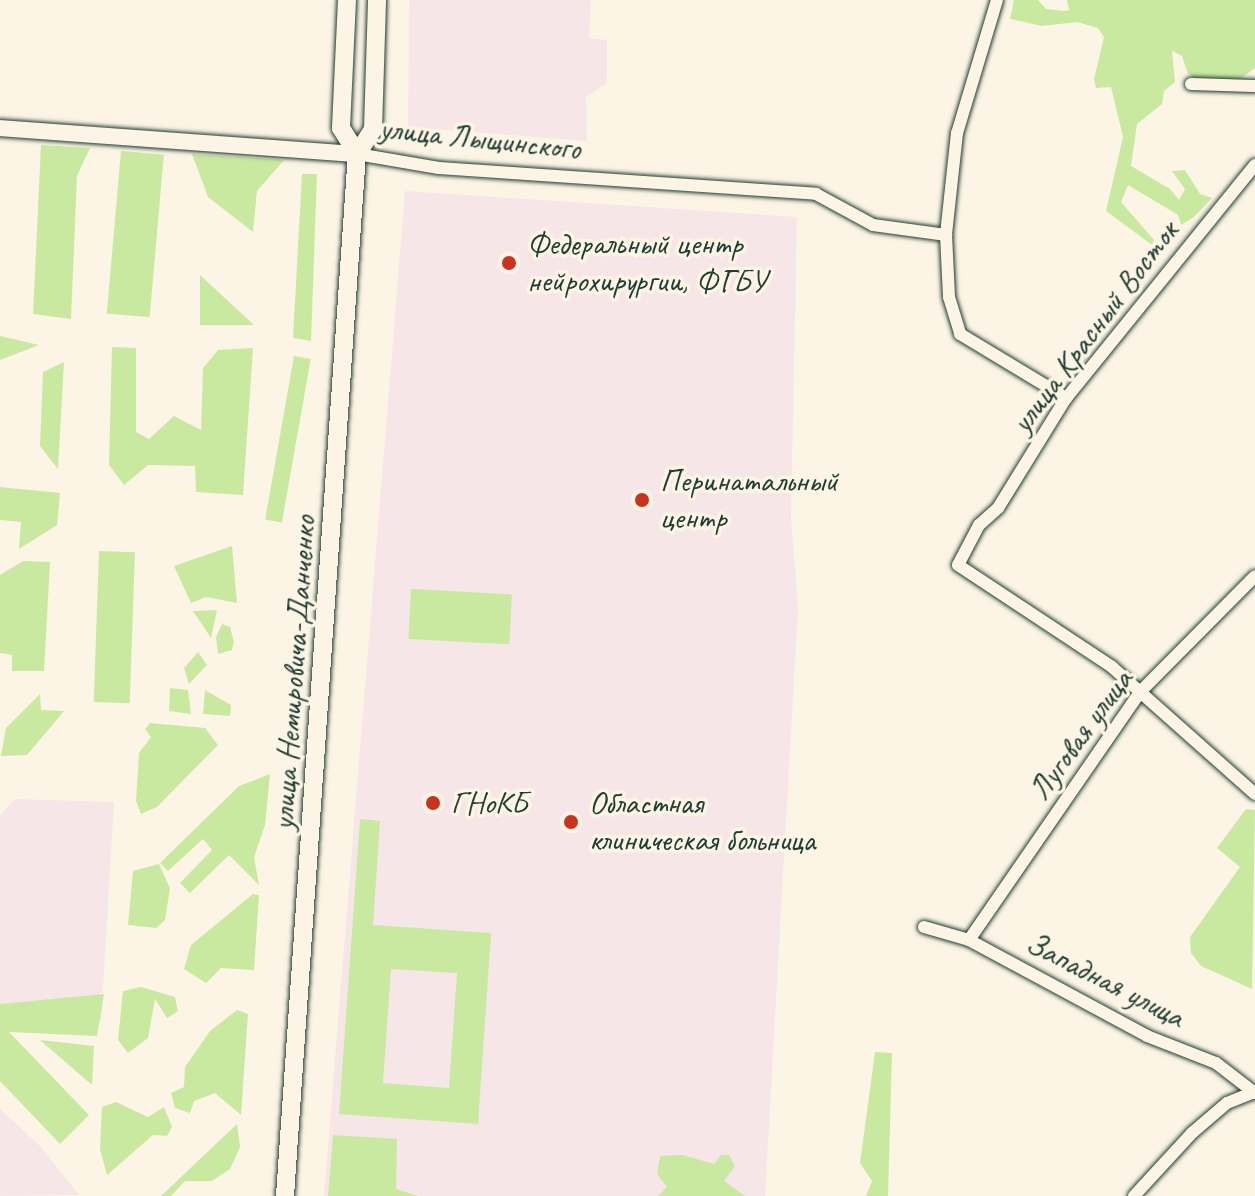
<!DOCTYPE html>
<meta charset="utf-8">
<style>
body{margin:0}
#map{position:relative;width:1255px;height:1196px;overflow:hidden;background:#fcf5e5;font-family:Caveat,sans-serif}
div>[style]{position:absolute}
.built>*{inset:0;background:#f6e6e8}
.green>*{inset:0;background:#c9e9a1;transform-origin:0 0}
.roads{filter:drop-shadow(0 0 2px #1f3d34) drop-shadow(0 0 2px #1f3d34)}
.street>*{height:12px;margin:-6px;padding:0 6px;transform-origin:6px;border-radius:6px;background:#fcf5e5}
.secondary>*{height:16px;margin:-8px;padding:0 8px;transform-origin:8px;border-radius:8px;background:#fcf5e5}
.primary>*{height:18px;margin:-9px;padding:0 9px;transform-origin:9px;border-radius:9px;background:#fcf5e5}
.dots>*{width:22px;height:22px;translate:-50% -50%;box-sizing:border-box;border:4px solid #fcf5e5;border-radius:50%}
span{translate:-50% -50%;white-space:nowrap;text-align:center;line-height:1.15;-webkit-text-stroke:7px #fcf5e5;paint-order:stroke}
.street-label{font-size:32px;color:#1f3d34}
.poi-label{font-size:32px;color:#1f3d34}
.left{translate:0 -50%;text-align:left}
</style>
<div id="map">
<div class="built">
<i style="clip-path:polygon(409px 0,591px 0,589px 38px,607px 40px,607px 83px,586px 97px,587px 141px,408px 127px)"></i>
<i style="clip-path:polygon(405px 191px,797px 217px,791px 517px,798px 609px,765px 1196px,324px 1196px)"></i>
<i style="clip-path:polygon(15px 799px,114px 802px,101px 1022px,0 1015px,0 815px)"></i>
<i style="clip-path:polygon(0 1109px,39px 1145px,79px 1195px,0 1196px)"></i>
</div>
<div class="green">
<i style="clip-path:polygon(1014px 0,1038px 0,1046px 9px,1064px 11px,1069px 10px,1067px 0,1255px 0,1255px 68px,1236px 82px,1203px 82px,1188px 74px,1182px 56px,1172px 51px,1175px 82px,1164px 91px,1162px 104px,1137px 124px,1131px 166px,1170px 189px,1179px 200px,1185px 189px,1172px 171px,1185px 170px,1200px 194px,1212px 198px,1194px 217px,1181px 225px,1178px 215px,1128px 185px,1121px 202px,1154px 240px,1152px 245px,1106px 211px,1123px 137px,1111px 87px,1096px 88px,1094px 79px,1104px 37px,1098px 28px,1077px 22px,1042px 26px,1010px 19px)"></i>
<i style="clip-path:polygon(41px 145px,90px 148px,77px 176px,71px 319px,33px 314px)"></i>
<i style="left:121px;top:151px;width:43px;height:163px;rotate:5deg"></i>
<i style="clip-path:polygon(192px 154px,284px 160px,257px 191px,253px 232px,208px 197px)"></i>
<i style="clip-path:polygon(302px 174px,317px 174px,311px 341px,293px 338px)"></i>
<i style="clip-path:polygon(200px 275px,254px 325px,200px 325px)"></i>
<i style="clip-path:polygon(0 336px,39px 345px,0 360px)"></i>
<i style="clip-path:polygon(112px 347px,136px 348px,136px 432px,149px 439px,174px 416px,201px 430px,203px 368px,218px 350px,253px 348px,243px 495px,196px 492px,195px 466px,148px 465px,124px 485px,109px 465px)"></i>
<i style="left:294px;top:356px;width:17px;height:166px;rotate:10deg"></i>
<i style="clip-path:polygon(64px 362px,58px 469px,40px 446px,43px 372px)"></i>
<i style="clip-path:polygon(0 487px,60px 493px,57px 525px,19px 549px,21px 522px,0 520px)"></i>
<i style="clip-path:polygon(232px 546px,237px 603px,206px 597px,191px 603px,174px 566px)"></i>
<i style="left:99px;top:551px;width:36px;height:151px;rotate:2deg"></i>
<i style="clip-path:polygon(23px 561px,50px 562px,44px 671px,12px 671px,12px 655px,0 653px,0 575px)"></i>
<i style="left:411px;top:589px;width:101px;height:50px;rotate:3deg"></i>
<i style="clip-path:polygon(217px 610px,211px 638px,193px 611px)"></i>
<i style="clip-path:polygon(222px 624px,230px 627px,234px 642px,232px 650px,218px 654px,216px 637px)"></i>
<i style="clip-path:polygon(198px 652px,207px 665px,189px 684px,184px 668px)"></i>
<i style="clip-path:polygon(170px 688px,188px 690px,191px 714px,169px 711px)"></i>
<i style="clip-path:polygon(205px 690px,231px 705px,230px 716px,203px 714px)"></i>
<i style="clip-path:polygon(40px 694px,41px 710px,64px 711px,27px 755px,1px 756px,6px 728px)"></i>
<i style="clip-path:polygon(150px 723px,205px 728px,218px 745px,157px 807px,141px 814px,136px 801px,139px 753px,151px 737px,145px 729px)"></i>
<i style="clip-path:polygon(270px 774px,265px 825px,254px 857px,259px 885px,229px 855px,190px 893px,180px 883px,212px 850px,203px 839px,168px 871px,160px 863px,239px 786px)"></i>
<i style="clip-path:polygon(1246px 809px,1255px 810px,1252px 989px,1201px 966px,1191px 953px,1190px 937px,1240px 867px,1217px 848px)"></i>
<i style="clip-path:polygon(evenodd,360px 819px,380px 821px,373px 925px,491px 933px,478px 1124px,339px 1114px,360px 819px,391px 969px,457px 973px,449px 1088px,383px 1083px,391px 969px)"></i>
<i style="clip-path:polygon(159px 864px,170px 888px,165px 920px,156px 928px,128px 925px,133px 871px)"></i>
<i style="clip-path:polygon(253px 894px,259px 895px,254px 970px,221px 968px,206px 983px,184px 969px,191px 945px)"></i>
<i style="clip-path:polygon(141px 987px,175px 997px,178px 1011px,167px 1018px,155px 999px,148px 1038px,128px 1053px,118px 1040px,123px 991px)"></i>
<i style="clip-path:polygon(104px 994px,97px 1036px,9px 1032px,89px 1115px,60px 1144px,0 1081px,0 1004px)"></i>
<i style="clip-path:polygon(237px 1010px,248px 1014px,241px 1115px,215px 1093px,194px 1101px,190px 1113px,175px 1108px,171px 1093px,184px 1087px,185px 1067px,210px 1031px)"></i>
<i style="clip-path:polygon(40px 1040px,94px 1046px,92px 1085px)"></i>
<i style="clip-path:polygon(875px 1052px,892px 1053px,888px 1196px,866px 1196px,872px 1181px,860px 1163px)"></i>
<i style="clip-path:polygon(116px 1102px,148px 1117px,164px 1107px,172px 1127px,167px 1136px,153px 1135px,107px 1175px,100px 1149px,102px 1107px)"></i>
<i style="clip-path:polygon(237px 1124px,240px 1147px,230px 1169px,212px 1181px,185px 1181px,171px 1196px,161px 1196px)"></i>
<i style="clip-path:polygon(333px 1135px,397px 1139px,396px 1189px,418px 1196px,328px 1196px)"></i>
<i style="clip-path:polygon(683px 1155px,714px 1164px,721px 1155px,729px 1155px,735px 1166px,724px 1181px,745px 1196px,658px 1196px,667px 1187px,657px 1174px,660px 1156px)"></i>
</div>
<div class="roads">
<div class="street">
<i style="left:997px;top:0;width:139px;rotate:106.7deg"></i>
<i style="left:957px;top:133px;width:103px;rotate:96.2deg"></i>
<i style="left:946px;top:235px;width:62px;rotate:87.2deg"></i>
<i style="left:949px;top:297px;width:39px;rotate:73deg"></i>
<i style="left:960px;top:334px;width:124px;rotate:31.1deg"></i>
<i style="left:1191px;top:84px;width:64px;rotate:1.8deg"></i>
<i style="left:357px;top:154px;width:83px;rotate:9.7deg"></i>
<i style="left:439px;top:168px;width:378px;rotate:3.9deg"></i>
<i style="left:816px;top:194px;width:65px;rotate:28.5deg"></i>
<i style="left:873px;top:225px;width:74px;rotate:7.8deg"></i>
<i style="left:1255px;top:165px;width:300px;rotate:129deg"></i>
<i style="left:1066px;top:398px;width:129px;rotate:121.7deg"></i>
<i style="left:998px;top:508px;width:25px;rotate:138deg"></i>
<i style="left:979px;top:525px;width:45px;rotate:117.7deg"></i>
<i style="left:958px;top:565px;width:185px;rotate:33.5deg"></i>
<i style="left:1112px;top:667px;width:191px;rotate:41.6deg"></i>
<i style="left:924px;top:927px;width:47px;rotate:16.1deg"></i>
<i style="left:969px;top:940px;width:202px;rotate:28.3deg"></i>
<i style="left:1147px;top:1036px;width:74px;rotate:21.4deg"></i>
<i style="left:1216px;top:1063px;width:49px;rotate:37.6deg"></i>
<i style="left:969px;top:940px;width:301px;rotate:-55.4deg"></i>
<i style="left:1140px;top:692px;width:163px;rotate:-45.2deg"></i>
<i style="left:1134px;top:1196px;width:86px;rotate:-47.4deg"></i>
<i style="left:1192px;top:1133px;width:46px;rotate:-40.6deg"></i>
<i style="left:1227px;top:1103px;width:29px;rotate:-22deg"></i>
</div>
<div class="secondary">
<i style="left:0;top:128px;width:358px;rotate:4.2deg"></i>
</div>
<div class="primary">
<i style="left:347px;top:0;width:128px;rotate:92.7deg"></i>
<i style="left:341px;top:128px;width:31px;rotate:58deg"></i>
<i style="left:285px;top:1196px;width:1044px;rotate:-86.05deg"></i>
<i style="left:357px;top:154px;width:30px;rotate:-57deg"></i>
<i style="left:373px;top:129px;width:129px;rotate:-88.2deg"></i>
</div>
</div>
<div class="dots">
<i style="left:509px;top:263px;background:#c8321e"></i>
<i style="left:642px;top:500px;background:#c8321e"></i>
<i style="left:433px;top:803px;background:#c8321e"></i>
<i style="left:571px;top:822px;background:#c8321e"></i>
</div>
<div class="street-label">
<span style="left:480px;top:139px;rotate:6deg">улица Лыщинского</span>
<span style="left:1095px;top:327px;rotate:-53deg">улица Красный Восток</span>
<span style="left:294px;top:673px;rotate:-86deg">улица Немировича-Данченко</span>
<span style="left:1081px;top:735px;rotate:-54deg">Луговая улица</span>
<span style="left:1105px;top:980px;rotate:27deg">Западная улица</span>
</div>
<div class="poi-label">
<span class="left" style="left:527px;top:263px">Федеральный центр<br>нейрохирургии, ФГБУ</span>
<span class="left" style="left:660px;top:500px">Перинатальный<br>центр</span>
<span class="left" style="left:451px;top:803px">ГНоКБ</span>
<span class="left" style="left:589px;top:822px">Областная<br>клиническая больница</span>
</div>
</div>
